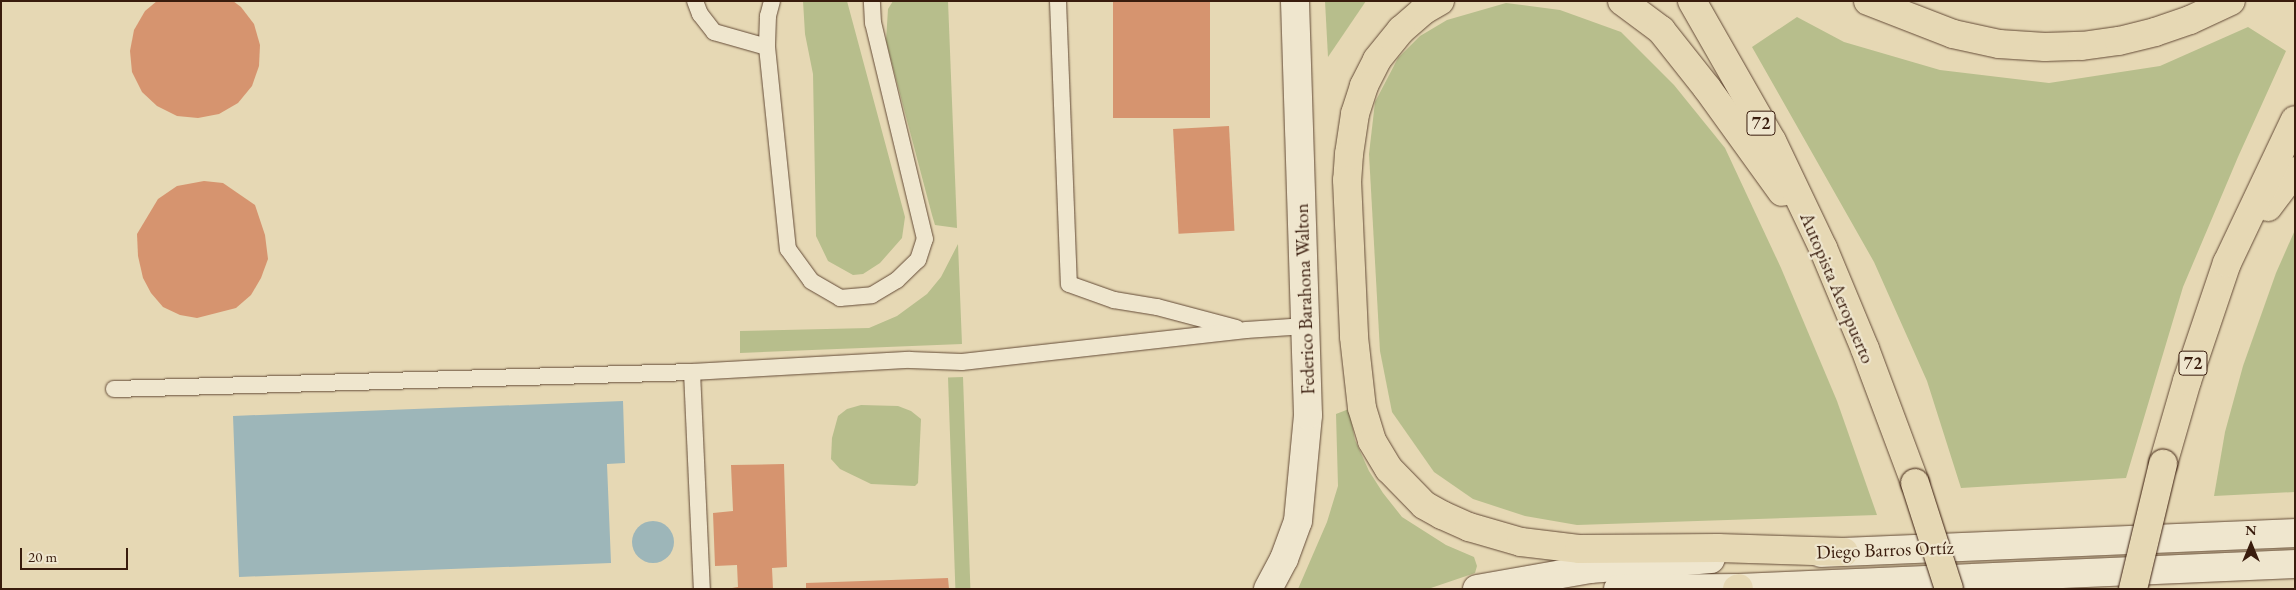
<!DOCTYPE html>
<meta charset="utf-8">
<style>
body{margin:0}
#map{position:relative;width:2296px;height:590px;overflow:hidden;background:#e6d8b4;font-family:"EB Garamond",serif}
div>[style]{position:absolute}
.green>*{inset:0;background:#b7be8c;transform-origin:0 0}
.water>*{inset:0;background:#9db6b9}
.round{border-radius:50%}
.building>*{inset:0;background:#d6946f;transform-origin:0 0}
.roads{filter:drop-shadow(0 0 1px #644b37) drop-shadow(0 0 1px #644b37)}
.service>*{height:16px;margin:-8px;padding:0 8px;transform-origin:8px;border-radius:8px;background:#efe6ce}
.minor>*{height:28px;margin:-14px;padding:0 14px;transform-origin:14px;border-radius:14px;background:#efe6ce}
.motorway>*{height:28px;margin:-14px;padding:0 14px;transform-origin:14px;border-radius:14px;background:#e6d8b4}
.bridges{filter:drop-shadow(0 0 1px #391c0d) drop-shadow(0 0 1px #391c0d)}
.motorway-bridge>*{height:28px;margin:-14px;padding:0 14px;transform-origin:14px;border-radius:14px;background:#e6d8b4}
span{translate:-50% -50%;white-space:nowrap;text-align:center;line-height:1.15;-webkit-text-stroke:4.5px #efe6ce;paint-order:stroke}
.shield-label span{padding:1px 4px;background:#efe6ce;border:1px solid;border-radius:4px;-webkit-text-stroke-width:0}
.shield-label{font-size:18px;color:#391c0d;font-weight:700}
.street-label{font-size:19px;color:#391c0d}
.frame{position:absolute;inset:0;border:2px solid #391c0d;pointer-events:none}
.north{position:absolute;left:2226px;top:520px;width:50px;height:50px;-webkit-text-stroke:4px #efe6ce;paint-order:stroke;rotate:0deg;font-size:14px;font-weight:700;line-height:20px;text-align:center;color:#391c0d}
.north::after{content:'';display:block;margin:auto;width:18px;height:22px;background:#391c0d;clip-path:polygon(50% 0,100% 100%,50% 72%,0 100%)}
.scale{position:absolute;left:20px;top:548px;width:108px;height:22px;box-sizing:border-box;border:2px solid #391c0d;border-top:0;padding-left:6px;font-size:15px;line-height:18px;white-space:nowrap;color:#391c0d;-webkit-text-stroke:4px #efe6ce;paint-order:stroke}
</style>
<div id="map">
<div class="green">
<i style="clip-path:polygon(803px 1px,847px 1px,905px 217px,902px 238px,880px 263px,863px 274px,853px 275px,828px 261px,816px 236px,813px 74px,805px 34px)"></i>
<i style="clip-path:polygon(893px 1px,948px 1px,957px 228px,935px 225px,932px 215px,886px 41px,888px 9px)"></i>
<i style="clip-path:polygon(1325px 1px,1366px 1px,1328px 57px)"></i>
<i style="clip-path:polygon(1506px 3px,1560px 10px,1621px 32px,1674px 85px,1725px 148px,1781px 268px,1837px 401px,1877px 515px,1577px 525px,1525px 516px,1473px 499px,1434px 472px,1392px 412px,1380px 351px,1369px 154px,1375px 102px,1398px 58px,1420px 36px,1447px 20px)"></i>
<i style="clip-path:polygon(1797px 17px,1844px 42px,1940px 70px,2049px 83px,2160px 66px,2248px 27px,2286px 51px,2238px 157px,2183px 287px,2126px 478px,1961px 488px,1927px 381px,1874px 262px,1752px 47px)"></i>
<i style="clip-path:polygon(2295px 230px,2295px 492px,2214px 496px,2225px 432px,2243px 366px,2276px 273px)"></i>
<i style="clip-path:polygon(958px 244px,962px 344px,740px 353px,740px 331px,869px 328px,897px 316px,927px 294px,941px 277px)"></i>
<i style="left:963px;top:377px;width:212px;height:15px;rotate:88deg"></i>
<i style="clip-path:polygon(861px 405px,898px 406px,911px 411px,921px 419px,918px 483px,915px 486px,871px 484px,840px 469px,831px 459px,832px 438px,838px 416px,847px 409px)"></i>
<i style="clip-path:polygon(1349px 409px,1355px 440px,1369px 471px,1383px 493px,1402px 517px,1446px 545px,1474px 557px,1477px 566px,1475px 573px,1428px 589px,1298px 589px,1327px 522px,1338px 486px,1336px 414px)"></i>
</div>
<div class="water">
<i style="clip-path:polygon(623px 401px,625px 463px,607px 464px,611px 563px,239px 577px,233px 416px)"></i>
<i class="round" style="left:632px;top:521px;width:42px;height:42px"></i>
</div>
<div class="building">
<i style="clip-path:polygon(157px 1px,233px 1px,241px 7px,254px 24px,260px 45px,259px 66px,252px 86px,238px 103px,219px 114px,198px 118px,177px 116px,157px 106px,142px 92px,132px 72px,130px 51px,134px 30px,145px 11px)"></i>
<i style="left:1113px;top:1px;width:97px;height:117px"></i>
<i style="left:1229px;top:126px;width:105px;height:56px;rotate:87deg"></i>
<i style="clip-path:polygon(204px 181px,223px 183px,255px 205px,265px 235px,268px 259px,261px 278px,251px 295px,236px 308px,197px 318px,180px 315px,163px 307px,151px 293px,143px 278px,138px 256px,137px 234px,158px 199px,177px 186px)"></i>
<i style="clip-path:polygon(784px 464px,787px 567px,772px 568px,773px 589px,726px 589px,738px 587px,737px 565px,715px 566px,713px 513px,733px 511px,731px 465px)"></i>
<i style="clip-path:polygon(948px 578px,949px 589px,806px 589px,806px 583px)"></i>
</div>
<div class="roads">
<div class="service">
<i style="left:695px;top:1px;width:14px;rotate:69deg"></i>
<i style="left:700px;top:14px;width:23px;rotate:52deg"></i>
<i style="left:714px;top:32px;width:55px;rotate:15.8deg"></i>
<i style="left:772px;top:1px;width:16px;rotate:105deg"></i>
<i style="left:768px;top:16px;width:31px;rotate:92deg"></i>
<i style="left:767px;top:47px;width:203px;rotate:84.1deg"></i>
<i style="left:788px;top:249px;width:39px;rotate:54deg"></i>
<i style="left:811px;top:281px;width:34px;rotate:30deg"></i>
<i style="left:840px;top:298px;width:32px;rotate:-5deg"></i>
<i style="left:872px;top:295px;width:29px;rotate:-31deg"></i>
<i style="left:897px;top:280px;width:29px;rotate:-44deg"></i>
<i style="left:918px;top:260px;width:22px;rotate:-72deg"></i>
<i style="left:925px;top:239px;width:222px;rotate:-103.5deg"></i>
<i style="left:873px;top:23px;width:22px;rotate:-93deg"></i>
<i style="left:1058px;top:1px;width:283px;rotate:87.8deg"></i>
<i style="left:1069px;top:284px;width:48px;rotate:19.6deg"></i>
<i style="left:1114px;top:300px;width:44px;rotate:9.2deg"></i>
<i style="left:1157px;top:307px;width:82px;rotate:14.9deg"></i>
<i style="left:692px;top:372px;width:217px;rotate:87.4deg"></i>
<i style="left:114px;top:389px;width:578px;rotate:-1.68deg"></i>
<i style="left:692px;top:372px;width:218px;rotate:-3.2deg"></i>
<i style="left:910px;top:360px;width:52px;rotate:2.2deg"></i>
<i style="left:962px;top:362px;width:286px;rotate:-6.4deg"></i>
<i style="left:1246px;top:330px;width:60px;rotate:-3.8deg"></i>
</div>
<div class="minor">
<i style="left:1821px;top:553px;width:474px;rotate:-2.4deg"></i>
<i style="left:1268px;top:589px;width:34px;rotate:-62deg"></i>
<i style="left:1284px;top:559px;width:40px;rotate:-69.8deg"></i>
<i style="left:1298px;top:521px;width:106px;rotate:-84.6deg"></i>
<i style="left:1308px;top:415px;width:414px;rotate:-91.8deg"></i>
<i style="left:1477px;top:589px;width:115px;rotate:-10deg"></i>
<i style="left:1590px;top:569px;width:121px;rotate:-4.7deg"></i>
<i style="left:1618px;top:589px;width:121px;rotate:-0.5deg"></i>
<i style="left:1739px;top:588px;width:557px;rotate:-2.47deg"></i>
</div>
<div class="motorway">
<i style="left:1440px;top:1px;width:20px;rotate:150deg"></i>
<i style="left:1423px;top:11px;width:29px;rotate:139deg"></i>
<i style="left:1401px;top:30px;width:38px;rotate:129deg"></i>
<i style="left:1377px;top:60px;width:29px;rotate:117deg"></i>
<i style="left:1364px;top:86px;width:29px;rotate:108deg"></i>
<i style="left:1355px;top:114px;width:40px;rotate:98.5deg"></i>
<i style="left:1349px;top:154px;width:26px;rotate:94deg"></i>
<i style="left:1347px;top:180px;width:157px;rotate:87.4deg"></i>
<i style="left:1354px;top:337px;width:71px;rotate:83.6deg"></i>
<i style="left:1362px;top:408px;width:34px;rotate:73deg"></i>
<i style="left:1372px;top:441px;width:33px;rotate:59deg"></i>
<i style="left:1389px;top:469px;width:50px;rotate:45.8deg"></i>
<i style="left:1424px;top:505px;width:21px;rotate:29deg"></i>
<i style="left:1442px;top:515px;width:30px;rotate:24deg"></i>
<i style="left:1469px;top:527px;width:54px;rotate:16.1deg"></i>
<i style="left:1521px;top:542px;width:58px;rotate:6.9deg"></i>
<i style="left:1579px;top:549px;width:139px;rotate:-0.4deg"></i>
<i style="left:1718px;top:548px;width:126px;rotate:1.8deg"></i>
<i style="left:1622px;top:1px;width:49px;rotate:36.6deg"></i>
<i style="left:1661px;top:30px;width:74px;rotate:51.6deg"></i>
<i style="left:1707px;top:88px;width:128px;rotate:54.2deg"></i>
<i style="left:1692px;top:1px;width:161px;rotate:60.3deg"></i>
<i style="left:1772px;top:141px;width:119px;rotate:64.5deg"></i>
<i style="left:1823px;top:248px;width:109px;rotate:67.4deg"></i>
<i style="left:1865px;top:349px;width:143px;rotate:69.5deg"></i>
<i style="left:1868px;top:1px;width:91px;rotate:21.2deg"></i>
<i style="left:1953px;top:34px;width:47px;rotate:12.3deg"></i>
<i style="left:1999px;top:44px;width:46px;rotate:3.7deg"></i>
<i style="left:2045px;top:47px;width:37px;rotate:-2deg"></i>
<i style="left:2082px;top:46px;width:37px;rotate:-8deg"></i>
<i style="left:2119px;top:41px;width:37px;rotate:-14deg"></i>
<i style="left:2155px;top:32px;width:37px;rotate:-19deg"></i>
<i style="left:2190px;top:20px;width:45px;rotate:-24.9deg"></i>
<i style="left:2268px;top:207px;width:45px;rotate:-53.1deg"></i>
<i style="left:2163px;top:464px;width:86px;rotate:-73.9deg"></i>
<i style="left:2187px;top:381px;width:125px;rotate:-71.3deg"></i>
<i style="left:2227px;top:263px;width:158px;rotate:-64.6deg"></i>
<i style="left:1737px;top:589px;width:2px;rotate:-27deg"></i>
</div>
</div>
<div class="bridges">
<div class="motorway-bridge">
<i style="left:1915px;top:483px;width:111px;rotate:72.2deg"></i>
<i style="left:2133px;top:589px;width:129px;rotate:-76.5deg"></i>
</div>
</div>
<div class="shield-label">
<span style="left:1761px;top:123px">72</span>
<span style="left:2193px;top:363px">72</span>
</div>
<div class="street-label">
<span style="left:1837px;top:288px;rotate:67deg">Autopista Aeropuerto</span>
<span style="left:1305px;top:299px;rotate:-92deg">Federico Barahona Walton</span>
<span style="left:1885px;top:550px;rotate:-2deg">Diego Barros Ortíz</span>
</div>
<div class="frame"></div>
<div class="north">N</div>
<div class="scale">20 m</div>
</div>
